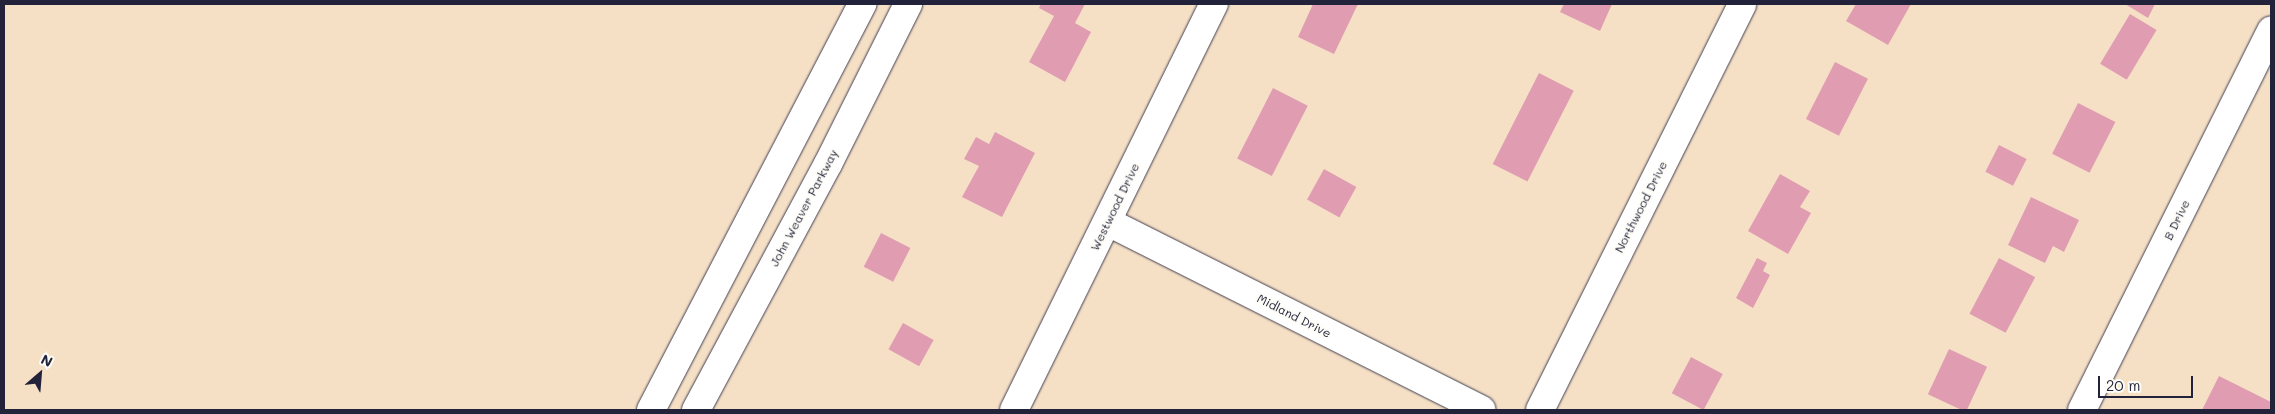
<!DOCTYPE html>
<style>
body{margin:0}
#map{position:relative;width:2275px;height:414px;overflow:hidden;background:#f5e0c6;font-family:Mali,sans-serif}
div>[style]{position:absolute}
.building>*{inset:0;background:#e09db2;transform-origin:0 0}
.roads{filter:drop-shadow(0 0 1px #423e50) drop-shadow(0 0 1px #423e50)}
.street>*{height:28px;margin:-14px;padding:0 14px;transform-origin:14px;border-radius:14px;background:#fff}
.secondary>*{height:28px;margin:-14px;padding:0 14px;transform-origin:14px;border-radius:14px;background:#fff}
span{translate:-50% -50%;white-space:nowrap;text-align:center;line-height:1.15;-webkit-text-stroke:4.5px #fdfcf7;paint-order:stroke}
.street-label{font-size:12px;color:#22223b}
.frame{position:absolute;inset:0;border:5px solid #22223b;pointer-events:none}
.north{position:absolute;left:15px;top:349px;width:50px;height:50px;-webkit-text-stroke:4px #fdfcf7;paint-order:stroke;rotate:27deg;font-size:14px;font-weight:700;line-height:20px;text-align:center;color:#22223b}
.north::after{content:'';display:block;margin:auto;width:18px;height:22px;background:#22223b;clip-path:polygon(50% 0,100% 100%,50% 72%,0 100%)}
.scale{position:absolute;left:2098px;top:376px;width:95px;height:22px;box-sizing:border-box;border:2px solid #22223b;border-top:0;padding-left:6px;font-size:15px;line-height:18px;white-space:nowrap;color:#22223b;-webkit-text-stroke:4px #fdfcf7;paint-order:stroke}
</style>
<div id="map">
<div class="building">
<i style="clip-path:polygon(1041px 4px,1085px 4px,1075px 23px,1091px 32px,1065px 82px,1029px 62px,1054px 16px,1039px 8px)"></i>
<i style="clip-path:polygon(1313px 4px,1358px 4px,1334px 54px,1298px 37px)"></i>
<i style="clip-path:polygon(1564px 4px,1612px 4px,1600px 31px,1560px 12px)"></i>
<i style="clip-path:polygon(1856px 4px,1911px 4px,1888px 45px,1846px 21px)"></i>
<i style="clip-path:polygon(2125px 4px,2155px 4px,2148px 18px)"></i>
<i style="left:2130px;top:14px;width:31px;height:58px;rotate:31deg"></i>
<i style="left:1835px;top:62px;width:37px;height:64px;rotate:27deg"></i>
<i style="left:1539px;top:73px;width:39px;height:102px;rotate:27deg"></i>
<i style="left:1273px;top:88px;width:39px;height:79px;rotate:27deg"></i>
<i style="left:2078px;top:103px;width:42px;height:57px;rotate:27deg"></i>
<i style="clip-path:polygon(995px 132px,1035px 153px,1002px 217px,962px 197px,979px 166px,964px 159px,976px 137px,989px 144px)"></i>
<i style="left:1999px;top:145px;width:31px;height:30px;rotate:27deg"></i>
<i style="left:1324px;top:169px;width:37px;height:35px;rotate:29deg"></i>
<i style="clip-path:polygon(1780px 174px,1810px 191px,1800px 207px,1811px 213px,1788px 254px,1748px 231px)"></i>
<i style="clip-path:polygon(2031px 197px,2079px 220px,2064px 252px,2053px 246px,2045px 263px,2008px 245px)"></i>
<i style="left:881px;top:233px;width:33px;height:38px;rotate:27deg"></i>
<i style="clip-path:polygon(1757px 258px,1767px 263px,1763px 271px,1770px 275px,1753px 308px,1736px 298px)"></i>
<i style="left:1999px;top:258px;width:41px;height:63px;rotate:28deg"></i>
<i style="left:903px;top:323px;width:35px;height:30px;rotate:29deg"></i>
<i style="left:1949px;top:349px;width:42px;height:50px;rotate:25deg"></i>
<i style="left:1691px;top:357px;width:36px;height:41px;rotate:28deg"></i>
<i style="clip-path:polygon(2219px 376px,2271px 402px,2271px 410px,2202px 410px)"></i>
</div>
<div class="roads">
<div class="street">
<i style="left:1108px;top:222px;width:418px;rotate:26.7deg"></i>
<i style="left:1014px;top:410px;width:453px;rotate:-63.8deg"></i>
<i style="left:1540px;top:410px;width:453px;rotate:-63.5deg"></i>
<i style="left:2082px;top:410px;width:424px;rotate:-63.5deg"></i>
</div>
<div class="secondary">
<i style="left:651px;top:410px;width:458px;rotate:-62.5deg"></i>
<i style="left:696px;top:410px;width:279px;rotate:-61.8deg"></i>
<i style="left:828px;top:164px;width:179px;rotate:-63.4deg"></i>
</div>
</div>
<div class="street-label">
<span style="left:1115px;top:207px;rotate:-64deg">Westwood Drive</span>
<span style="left:1641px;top:207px;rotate:-63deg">Northwood Drive</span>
<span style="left:804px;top:208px;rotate:-62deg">John Weaver Parkway</span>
<span style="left:2177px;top:220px;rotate:-64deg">B Drive</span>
<span style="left:1294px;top:316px;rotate:27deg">Midland Drive</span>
</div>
<div class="frame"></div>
<div class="north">N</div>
<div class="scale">20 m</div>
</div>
